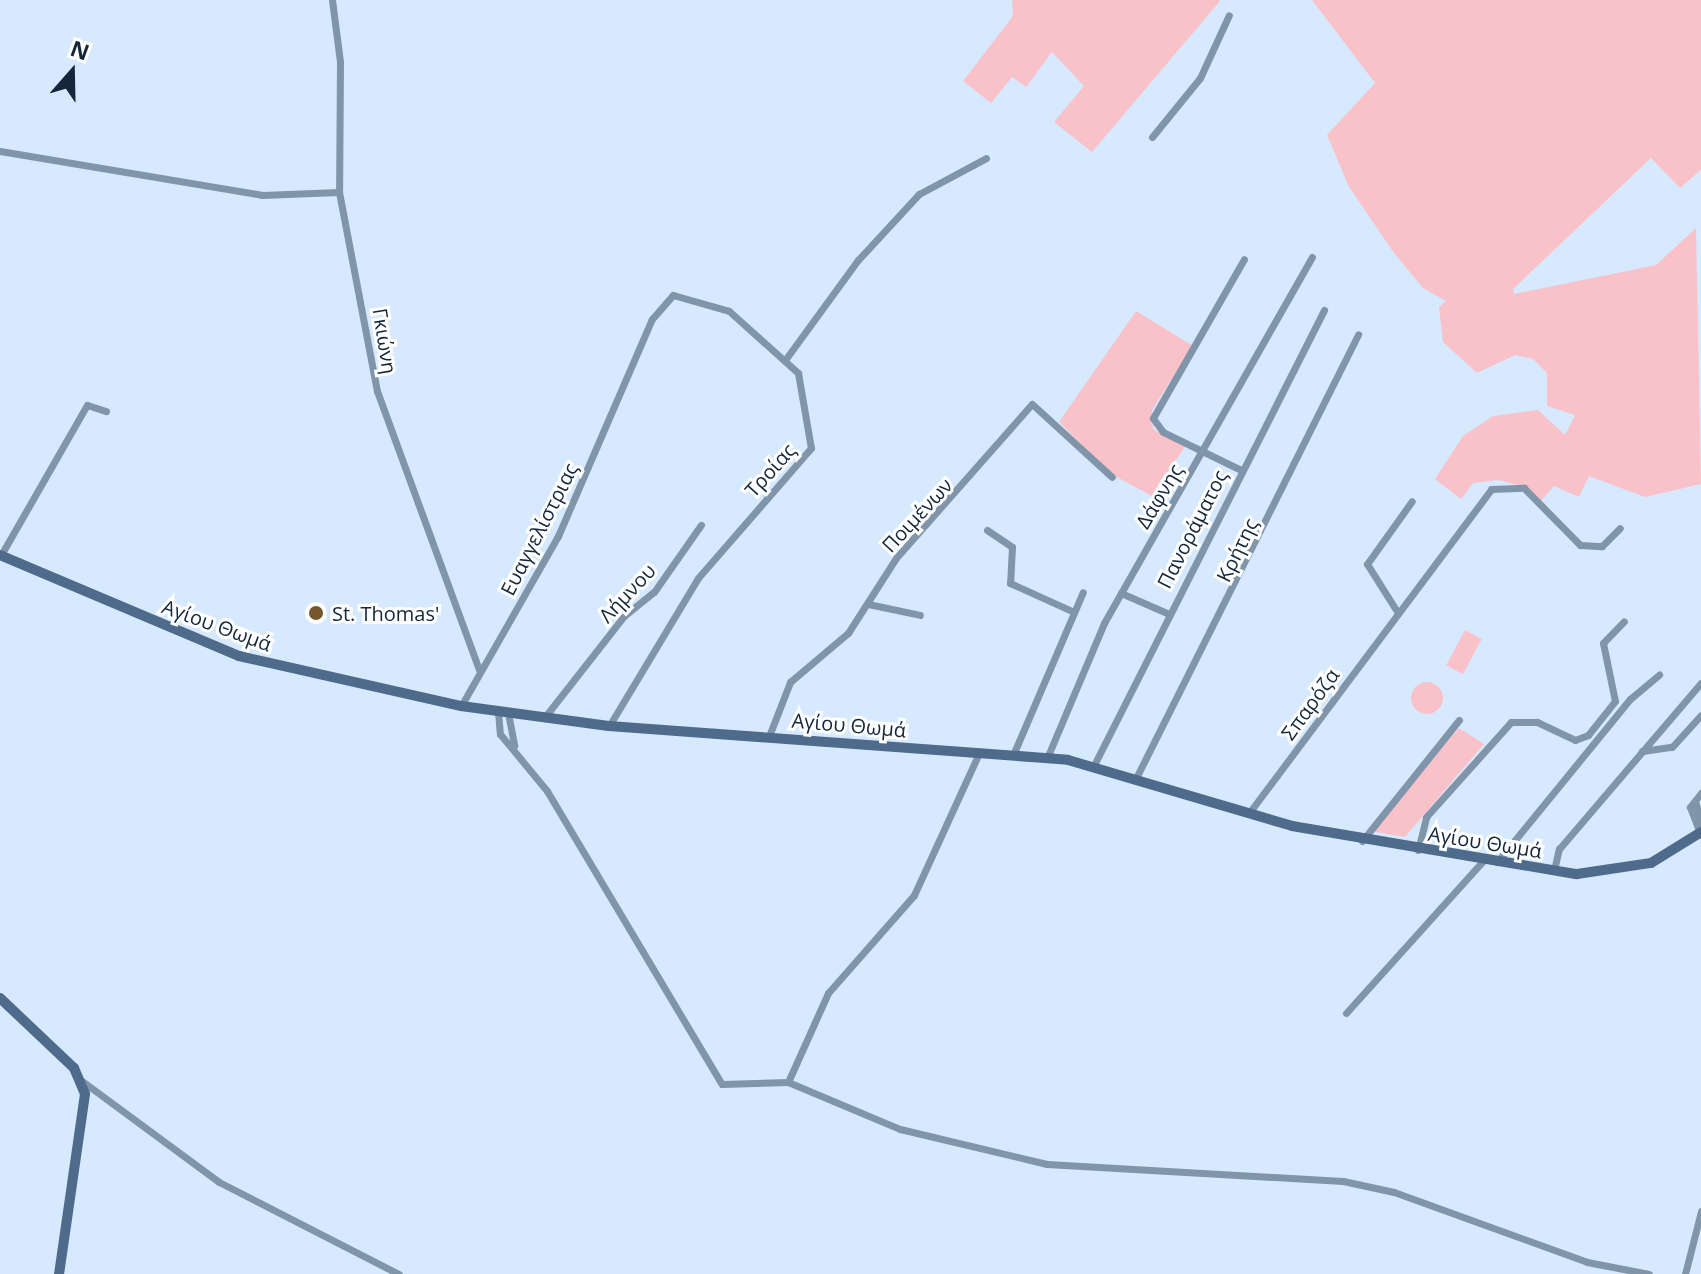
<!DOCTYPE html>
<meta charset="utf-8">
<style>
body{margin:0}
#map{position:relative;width:1701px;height:1274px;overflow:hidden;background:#d6e9fe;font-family:"Open Sans",sans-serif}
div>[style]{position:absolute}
.green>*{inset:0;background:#f9c2c8;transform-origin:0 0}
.round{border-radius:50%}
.street>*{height:7px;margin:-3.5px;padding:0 3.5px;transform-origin:3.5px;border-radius:3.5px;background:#8094aa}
.secondary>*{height:10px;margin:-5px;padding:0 5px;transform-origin:5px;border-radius:5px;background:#4e6b8b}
.dots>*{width:22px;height:22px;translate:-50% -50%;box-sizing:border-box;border:4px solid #fff;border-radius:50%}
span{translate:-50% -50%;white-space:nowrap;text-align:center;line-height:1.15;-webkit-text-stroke:6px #fff;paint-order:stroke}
.street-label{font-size:20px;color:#13263a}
.poi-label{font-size:20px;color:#13263a}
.left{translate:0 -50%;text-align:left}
.north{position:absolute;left:32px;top:32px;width:80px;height:80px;-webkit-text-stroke:6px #fff;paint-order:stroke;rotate:20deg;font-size:22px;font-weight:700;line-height:32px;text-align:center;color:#13263a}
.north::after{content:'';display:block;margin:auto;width:28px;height:36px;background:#13263a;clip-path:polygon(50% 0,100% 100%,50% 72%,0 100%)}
</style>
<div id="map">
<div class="green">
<i style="clip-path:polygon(1012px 0,1219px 0,1220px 1px,1092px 152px,1054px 122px,1084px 86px,1052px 52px,1026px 87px,1012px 77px,991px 103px,963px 81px,1013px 16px)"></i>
<i style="clip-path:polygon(1312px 0,1701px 0,1701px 170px,1680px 188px,1651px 158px,1513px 289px,1514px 294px,1656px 265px,1696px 228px,1701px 484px,1645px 497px,1589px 476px,1579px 497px,1554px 486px,1540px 502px,1523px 487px,1499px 480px,1473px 483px,1461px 499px,1435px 479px,1463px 436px,1493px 416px,1538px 410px,1565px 435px,1575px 415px,1547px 406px,1547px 373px,1533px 359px,1515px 355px,1477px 373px,1443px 342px,1439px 307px,1446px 301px,1423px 288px,1394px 253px,1349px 187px,1327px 135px,1375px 83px)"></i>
<i style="clip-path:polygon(1136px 311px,1193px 346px,1152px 410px,1153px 429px,1185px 447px,1152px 496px,1111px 474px,1059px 422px)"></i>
<i style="left:1465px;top:630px;width:19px;height:40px;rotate:28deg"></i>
<i class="round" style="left:1411px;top:682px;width:32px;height:32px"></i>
<i style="clip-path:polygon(1459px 728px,1484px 744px,1405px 837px,1369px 831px)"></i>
</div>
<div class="street">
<i style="left:332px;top:0;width:63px;rotate:82.6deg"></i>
<i style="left:340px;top:62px;width:130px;rotate:90.4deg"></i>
<i style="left:339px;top:192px;width:203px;rotate:79.2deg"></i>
<i style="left:377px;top:391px;width:297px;rotate:69.9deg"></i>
<i style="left:1152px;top:137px;width:76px;rotate:-50.9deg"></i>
<i style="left:1200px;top:78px;width:69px;rotate:-65.3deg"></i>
<i style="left:0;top:151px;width:266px;rotate:9.5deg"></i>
<i style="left:262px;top:195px;width:77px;rotate:-2.2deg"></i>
<i style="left:785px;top:360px;width:124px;rotate:-53.9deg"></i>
<i style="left:858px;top:260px;width:90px;rotate:-47.3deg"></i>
<i style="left:919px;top:194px;width:76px;rotate:-28.2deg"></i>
<i style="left:1241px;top:470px;width:87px;rotate:-154deg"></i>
<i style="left:1163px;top:432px;width:17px;rotate:-126deg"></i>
<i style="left:1153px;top:418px;width:183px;rotate:-60.2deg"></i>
<i style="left:987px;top:530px;width:30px;rotate:34deg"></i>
<i style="left:1012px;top:547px;width:36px;rotate:93deg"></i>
<i style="left:1010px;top:583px;width:70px;rotate:24.4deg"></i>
<i style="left:1px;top:555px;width:173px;rotate:-60.2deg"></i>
<i style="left:87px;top:405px;width:20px;rotate:18deg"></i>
<i style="left:1121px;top:593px;width:50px;rotate:23.5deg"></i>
<i style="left:868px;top:604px;width:53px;rotate:11.9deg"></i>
<i style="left:1398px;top:613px;width:58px;rotate:-122.3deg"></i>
<i style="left:1367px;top:564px;width:77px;rotate:-54.5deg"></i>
<i style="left:461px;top:706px;width:196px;rotate:-60.3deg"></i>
<i style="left:558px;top:536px;width:236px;rotate:-66.6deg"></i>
<i style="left:652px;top:319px;width:32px;rotate:-49deg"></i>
<i style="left:673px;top:295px;width:58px;rotate:15.9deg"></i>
<i style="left:729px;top:311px;width:93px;rotate:41.9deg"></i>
<i style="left:798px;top:373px;width:76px;rotate:80.2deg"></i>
<i style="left:811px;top:448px;width:172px;rotate:131deg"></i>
<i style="left:698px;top:578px;width:173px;rotate:121deg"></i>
<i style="left:498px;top:712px;width:22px;rotate:85deg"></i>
<i style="left:500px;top:734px;width:74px;rotate:50.5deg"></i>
<i style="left:547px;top:791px;width:341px;rotate:59.2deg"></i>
<i style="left:722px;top:1084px;width:66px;rotate:-1.7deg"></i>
<i style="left:788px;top:1082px;width:98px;rotate:-65.8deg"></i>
<i style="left:828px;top:993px;width:130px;rotate:-48.7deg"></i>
<i style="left:914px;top:895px;width:156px;rotate:-65.4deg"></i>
<i style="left:508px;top:713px;width:33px;rotate:79deg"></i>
<i style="left:544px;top:718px;width:130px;rotate:-51.9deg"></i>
<i style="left:624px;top:616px;width:38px;rotate:-39deg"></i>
<i style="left:654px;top:592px;width:82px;rotate:-55deg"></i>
<i style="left:769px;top:736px;width:58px;rotate:-68.7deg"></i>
<i style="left:790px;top:682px;width:76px;rotate:-40.2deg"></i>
<i style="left:848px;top:633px;width:89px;rotate:-57.4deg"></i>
<i style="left:896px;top:558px;width:205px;rotate:-48.6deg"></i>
<i style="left:1032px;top:404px;width:108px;rotate:42.4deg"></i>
<i style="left:1642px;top:751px;width:30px;rotate:-8deg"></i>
<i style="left:1672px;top:747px;width:43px;rotate:-47.8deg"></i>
<i style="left:1013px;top:755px;width:177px;rotate:-66.8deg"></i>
<i style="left:1047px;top:758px;width:147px;rotate:-67.1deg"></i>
<i style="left:1104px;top:623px;width:421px;rotate:-60.4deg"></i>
<i style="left:1094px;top:765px;width:510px;rotate:-63.18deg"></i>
<i style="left:1137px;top:776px;width:494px;rotate:-63.4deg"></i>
<i style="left:1701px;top:793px;width:18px;rotate:128deg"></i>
<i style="left:1690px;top:807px;width:30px;rotate:69deg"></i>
<i style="left:1695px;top:801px;width:21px;rotate:73deg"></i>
<i style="left:1249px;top:813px;width:404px;rotate:-53.2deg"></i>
<i style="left:1491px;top:489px;width:33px;rotate:-2deg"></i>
<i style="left:1524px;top:488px;width:80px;rotate:45.5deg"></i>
<i style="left:1580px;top:545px;width:22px;rotate:3deg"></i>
<i style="left:1602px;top:546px;width:25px;rotate:-45deg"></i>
<i style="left:1362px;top:841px;width:155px;rotate:-51.3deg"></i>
<i style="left:1418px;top:850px;width:34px;rotate:-76deg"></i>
<i style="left:1426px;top:817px;width:127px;rotate:-48.2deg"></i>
<i style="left:1511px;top:722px;width:26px"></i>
<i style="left:1537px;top:722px;width:42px;rotate:25.3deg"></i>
<i style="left:1575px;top:740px;width:14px;rotate:-21deg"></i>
<i style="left:1588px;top:735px;width:43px;rotate:-51.5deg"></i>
<i style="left:1615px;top:701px;width:59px;rotate:-101.7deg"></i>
<i style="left:1603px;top:643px;width:30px;rotate:-46deg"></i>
<i style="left:1497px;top:862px;width:210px;rotate:-50.8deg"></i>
<i style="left:1630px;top:699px;width:38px;rotate:-40deg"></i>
<i style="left:1554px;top:870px;width:22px;rotate:-77deg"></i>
<i style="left:1559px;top:849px;width:218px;rotate:-49.5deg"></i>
<i style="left:1346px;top:1013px;width:205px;rotate:-48deg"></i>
<i style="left:82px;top:1081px;width:170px;rotate:36.4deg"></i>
<i style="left:219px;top:1182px;width:202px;rotate:27.1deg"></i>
<i style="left:788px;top:1082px;width:121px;rotate:22.8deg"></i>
<i style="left:900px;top:1129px;width:151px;rotate:13.4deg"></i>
<i style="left:1047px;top:1164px;width:296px;rotate:3.3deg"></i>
<i style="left:1343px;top:1181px;width:52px;rotate:12.2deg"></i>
<i style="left:1394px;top:1192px;width:205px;rotate:19.9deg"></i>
<i style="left:1587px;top:1262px;width:63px;rotate:11deg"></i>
<i style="left:1685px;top:1274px;width:65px;rotate:-75.7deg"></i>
</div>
<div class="secondary">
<i style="left:0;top:555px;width:259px;rotate:22.9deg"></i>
<i style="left:239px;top:656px;width:228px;rotate:12.7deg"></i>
<i style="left:461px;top:706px;width:149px;rotate:7.7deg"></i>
<i style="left:609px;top:726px;width:460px;rotate:4.2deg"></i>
<i style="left:1068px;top:760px;width:234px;rotate:16.4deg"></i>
<i style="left:1292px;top:826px;width:289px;rotate:9.6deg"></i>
<i style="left:1577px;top:874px;width:75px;rotate:-8.5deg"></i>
<i style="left:1651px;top:863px;width:59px;rotate:-31.8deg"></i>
<i style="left:0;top:998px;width:102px;rotate:43.4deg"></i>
<i style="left:74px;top:1068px;width:28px;rotate:67deg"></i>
<i style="left:85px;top:1094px;width:182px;rotate:98.2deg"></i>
</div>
<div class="dots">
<i style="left:316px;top:613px;background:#77562d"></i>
</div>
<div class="street-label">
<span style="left:385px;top:341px;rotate:81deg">Γκιώνη</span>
<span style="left:770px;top:470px;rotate:-48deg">Τροίας</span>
<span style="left:1159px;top:496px;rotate:-59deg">Δάφνης</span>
<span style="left:917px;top:515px;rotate:-47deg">Ποιμένων</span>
<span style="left:539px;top:529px;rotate:-63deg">Ευαγγελίστριας</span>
<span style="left:1192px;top:529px;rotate:-63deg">Πανοράματος</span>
<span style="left:1237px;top:550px;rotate:-64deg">Κρήτης</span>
<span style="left:627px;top:593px;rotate:-47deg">Λήμνου</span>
<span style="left:217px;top:625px;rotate:20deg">Αγίου Θωμά</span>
<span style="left:1310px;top:704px;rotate:-54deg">Σπαρόζα</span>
<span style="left:849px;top:725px;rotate:5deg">Αγίου Θωμά</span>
<span style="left:1485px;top:842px;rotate:9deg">Αγίου Θωμά</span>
</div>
<div class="poi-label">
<span class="left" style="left:332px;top:613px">St. Thomas'</span>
</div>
<div class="north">N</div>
</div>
